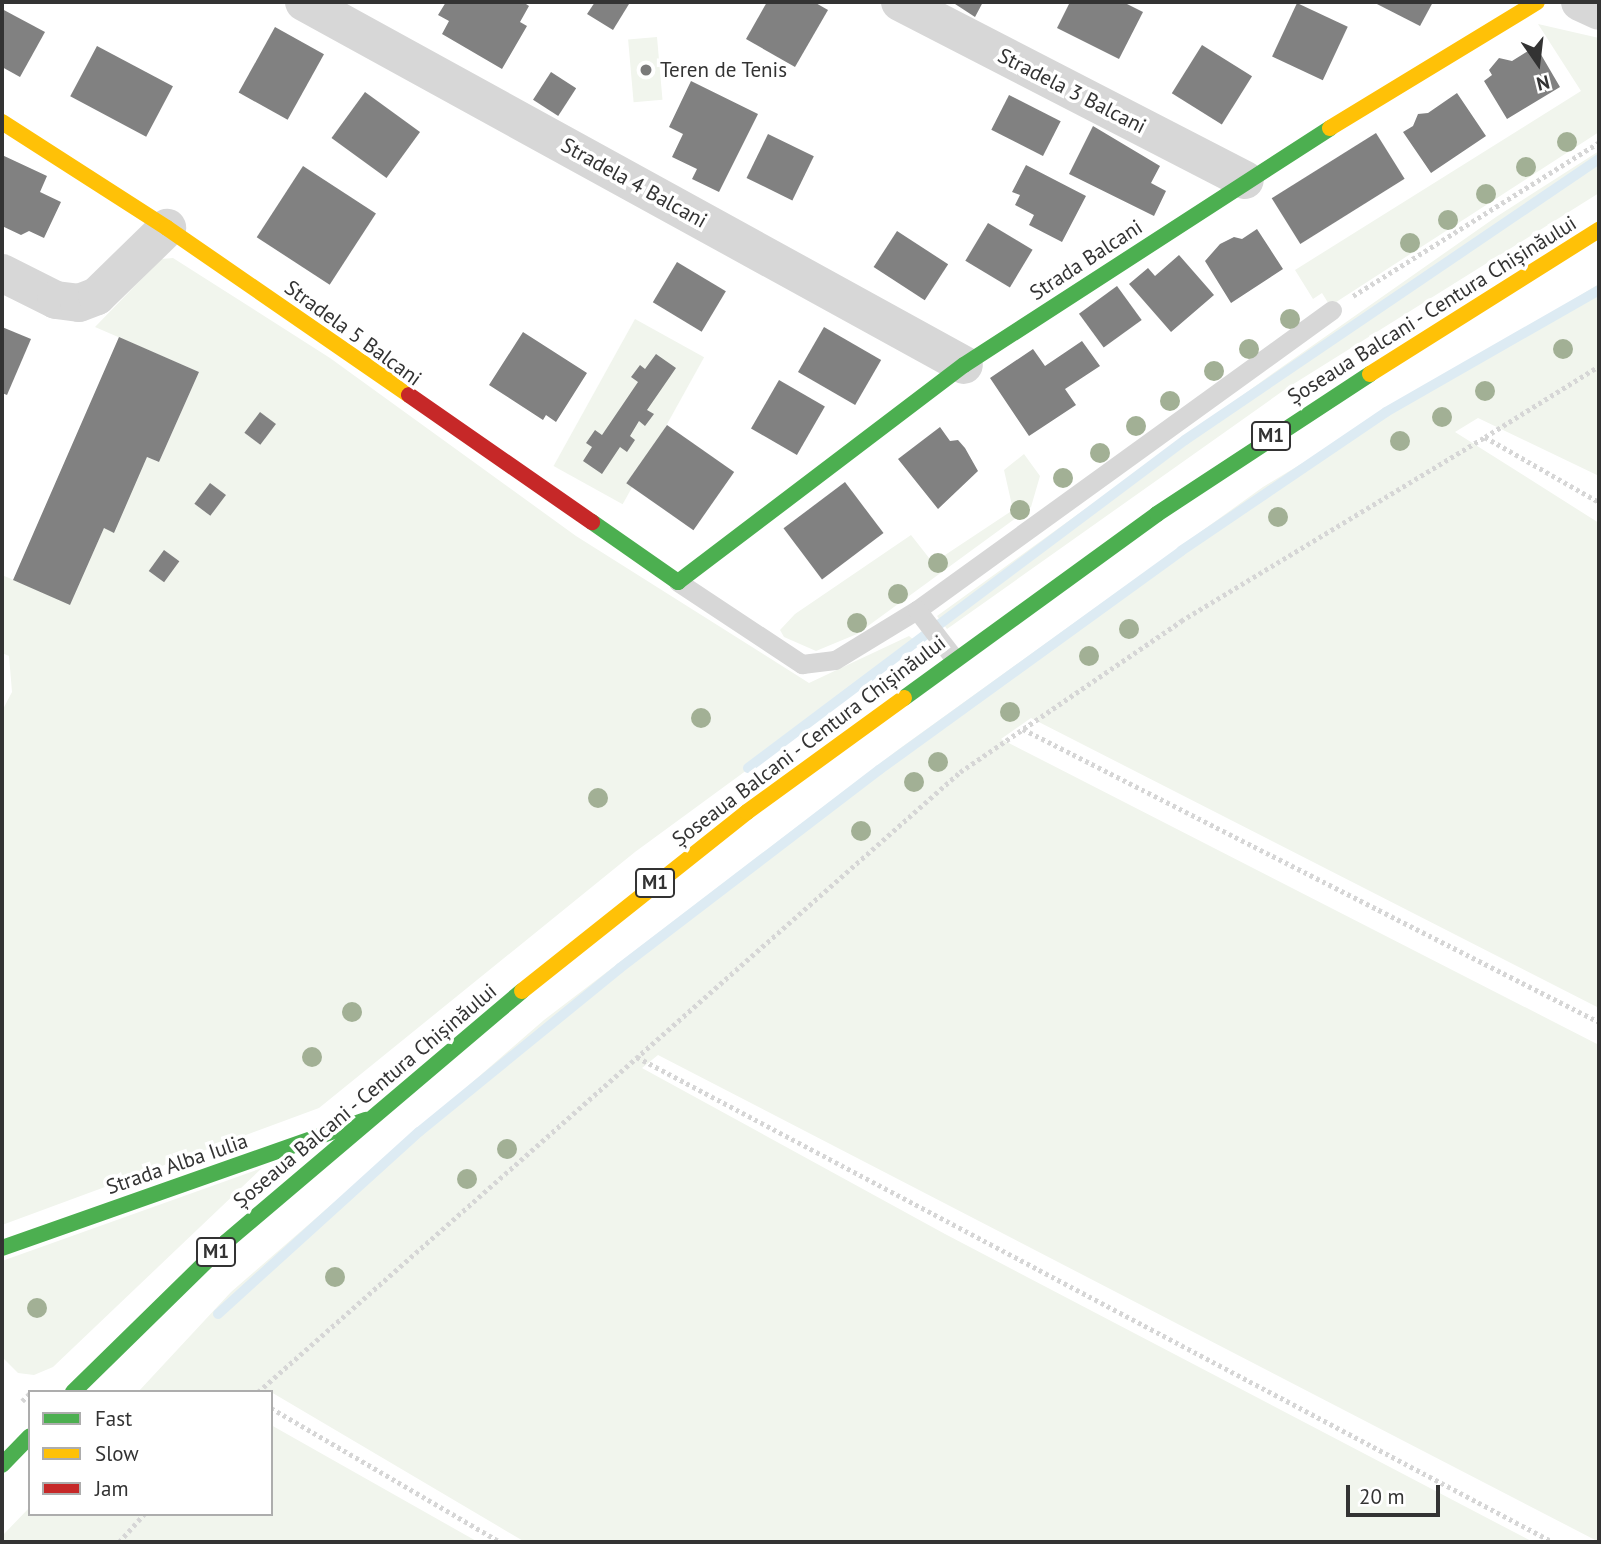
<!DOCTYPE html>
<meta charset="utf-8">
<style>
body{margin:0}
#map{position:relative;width:1601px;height:1544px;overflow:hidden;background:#fff;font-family:"PT Sans",sans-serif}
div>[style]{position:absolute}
.green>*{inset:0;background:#f1f5ed;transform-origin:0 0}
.stream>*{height:10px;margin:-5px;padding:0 5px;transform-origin:5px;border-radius:5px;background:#ddebf3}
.building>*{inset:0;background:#818181;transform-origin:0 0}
.path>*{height:4.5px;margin-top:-2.25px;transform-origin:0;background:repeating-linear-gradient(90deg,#d6d6d6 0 3.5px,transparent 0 7px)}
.lane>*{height:19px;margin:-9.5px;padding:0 9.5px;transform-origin:9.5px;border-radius:9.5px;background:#d7d7d7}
.street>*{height:38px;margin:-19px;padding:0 19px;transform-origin:19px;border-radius:19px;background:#d7d7d7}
.fast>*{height:16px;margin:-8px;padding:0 8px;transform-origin:8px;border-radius:8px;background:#4caf50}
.slow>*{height:16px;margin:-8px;padding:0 8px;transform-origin:8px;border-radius:8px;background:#ffc107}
.jam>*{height:16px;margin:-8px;padding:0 8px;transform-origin:8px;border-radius:8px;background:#c62828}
.trees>*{width:20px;height:20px;margin:-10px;border-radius:50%;background:#a2b095}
.dots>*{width:19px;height:19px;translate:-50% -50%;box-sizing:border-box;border:4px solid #fff;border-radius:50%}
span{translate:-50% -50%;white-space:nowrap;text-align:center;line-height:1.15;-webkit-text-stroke:7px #fff;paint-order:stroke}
.shield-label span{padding:2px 5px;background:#fff;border:2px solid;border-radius:5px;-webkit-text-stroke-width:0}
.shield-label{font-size:19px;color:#333;font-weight:700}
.poi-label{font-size:21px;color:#333}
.left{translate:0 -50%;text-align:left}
.street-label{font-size:21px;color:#333}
.frame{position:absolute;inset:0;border:4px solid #333;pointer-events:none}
.legend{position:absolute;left:28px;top:1390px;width:245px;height:126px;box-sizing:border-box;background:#fff;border:2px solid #adadad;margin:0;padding:9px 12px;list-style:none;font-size:21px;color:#333}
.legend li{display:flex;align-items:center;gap:14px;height:35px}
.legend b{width:35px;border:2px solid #adadad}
.north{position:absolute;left:1503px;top:28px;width:70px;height:70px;-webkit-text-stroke:5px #fff;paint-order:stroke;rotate:166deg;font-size:19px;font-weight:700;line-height:28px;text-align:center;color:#333}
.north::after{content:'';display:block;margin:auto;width:24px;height:32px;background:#333;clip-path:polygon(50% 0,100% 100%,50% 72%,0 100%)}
.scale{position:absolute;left:1346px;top:1485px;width:94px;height:32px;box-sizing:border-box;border:4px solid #333;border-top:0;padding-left:9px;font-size:21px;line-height:24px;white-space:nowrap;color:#333;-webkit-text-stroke:5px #fff;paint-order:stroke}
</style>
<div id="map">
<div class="green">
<i style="clip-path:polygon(1538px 24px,1599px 38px,1599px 132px,1330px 306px,1322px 293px,1313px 299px,1295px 270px,1581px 91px)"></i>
<i style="left:657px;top:37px;width:63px;height:29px;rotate:85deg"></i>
<i style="clip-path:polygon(1599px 151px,1599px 193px,1287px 388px,947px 629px,937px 616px,1272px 374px,1496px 217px)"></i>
<i style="clip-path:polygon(173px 258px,330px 358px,576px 536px,809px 683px,909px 636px,919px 644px,635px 852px,319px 1108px,2px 1225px,2px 711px,12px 692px,9px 656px,2px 653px,2px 575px,70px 604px,104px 528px,147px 457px,159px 462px,199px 372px,95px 327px,161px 259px)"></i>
<i style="clip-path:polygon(1599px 284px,1599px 476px,1478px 418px,1455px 432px,1599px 523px,1599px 1008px,1031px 718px,1001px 739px,1599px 1045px,1599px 1542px,658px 1055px,642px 1068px,945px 1234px,1533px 1542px,525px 1542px,271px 1392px,138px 1392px,231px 1292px,544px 1020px,899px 749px,1263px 487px)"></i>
<i style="left:635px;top:319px;width:79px;height:168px;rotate:29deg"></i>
<i style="clip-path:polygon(1024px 454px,1040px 476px,1031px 507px,857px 634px,816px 651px,784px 637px,780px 630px,795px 614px,911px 535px,933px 563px,1013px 510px,1004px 470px)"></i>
<i style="clip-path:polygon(262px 1168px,53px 1367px,34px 1375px,18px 1373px,2px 1357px,2px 1261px)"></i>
<i style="clip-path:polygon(271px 1425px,478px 1542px,2px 1542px,2px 1536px,30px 1507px,30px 1514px,271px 1514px)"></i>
</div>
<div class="stream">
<i style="left:748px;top:768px;width:546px;rotate:-36.89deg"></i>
<i style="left:1185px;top:440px;width:500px;rotate:-34.17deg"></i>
<i style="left:218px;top:1314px;width:271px;rotate:-42.2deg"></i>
<i style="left:419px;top:1132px;width:259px;rotate:-39.2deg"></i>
<i style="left:620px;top:968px;width:326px;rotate:-37.4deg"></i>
<i style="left:879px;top:770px;width:373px;rotate:-35.9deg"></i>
<i style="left:1181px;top:551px;width:248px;rotate:-34.1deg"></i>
<i style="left:1386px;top:412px;width:245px;rotate:-29.8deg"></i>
</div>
<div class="building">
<i style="clip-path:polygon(446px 2px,523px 2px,529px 6px,520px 22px,527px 26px,502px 69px,442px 34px,449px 21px,438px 15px)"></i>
<i style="clip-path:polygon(595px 2px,625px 2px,629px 4px,613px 30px,587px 14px)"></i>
<i style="clip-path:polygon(767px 2px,814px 2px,828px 10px,795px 67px,746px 39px)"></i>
<i style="clip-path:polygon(952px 2px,983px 2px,975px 17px)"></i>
<i style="clip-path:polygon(1070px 2px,1123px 2px,1143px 12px,1119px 59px,1057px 28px)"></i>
<i style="clip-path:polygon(1373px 2px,1433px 2px,1420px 26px)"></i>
<i style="left:1297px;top:3px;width:56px;height:59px;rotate:25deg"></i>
<i style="clip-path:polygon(2px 9px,45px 32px,20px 77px,2px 67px)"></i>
<i style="left:275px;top:27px;width:56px;height:75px;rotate:29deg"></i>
<i style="left:1202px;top:45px;width:59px;height:57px;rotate:32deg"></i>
<i style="left:97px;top:46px;width:86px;height:57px;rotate:28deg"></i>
<i style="clip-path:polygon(1536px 46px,1560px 87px,1507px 119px,1484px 81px,1492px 75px,1489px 70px,1499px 58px,1512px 61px)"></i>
<i style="left:551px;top:72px;width:30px;height:33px;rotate:33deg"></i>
<i style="clip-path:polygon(691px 81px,758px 114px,719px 192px,692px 179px,697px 169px,672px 157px,683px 134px,669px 127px)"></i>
<i style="left:365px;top:92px;width:68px;height:57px;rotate:36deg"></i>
<i style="clip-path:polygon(1457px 93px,1486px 136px,1431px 173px,1403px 132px,1413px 126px,1418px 114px,1428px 113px)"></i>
<i style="left:1009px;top:95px;width:58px;height:39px;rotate:27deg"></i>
<i style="clip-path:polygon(1093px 126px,1160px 166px,1151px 183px,1166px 191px,1154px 216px,1069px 174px)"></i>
<i style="left:1376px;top:133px;width:54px;height:123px;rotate:58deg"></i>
<i style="left:768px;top:134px;width:51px;height:49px;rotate:26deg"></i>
<i style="clip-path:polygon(2px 155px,47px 176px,40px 192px,61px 202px,44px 238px,29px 231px,21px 235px,2px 226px)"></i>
<i style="clip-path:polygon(1026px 165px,1086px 196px,1062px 242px,1029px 225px,1034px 215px,1015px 205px,1020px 195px,1012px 192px)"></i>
<i style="left:303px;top:166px;width:87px;height:85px;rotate:33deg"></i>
<i style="left:988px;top:223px;width:52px;height:44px;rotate:31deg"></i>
<i style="clip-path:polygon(1257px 229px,1283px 269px,1231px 303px,1205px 261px,1220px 244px,1234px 237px,1242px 239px)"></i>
<i style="left:897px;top:231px;width:61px;height:43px;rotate:33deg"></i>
<i style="clip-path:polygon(1179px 255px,1214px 295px,1171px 332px,1129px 284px,1148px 268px,1155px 276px)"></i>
<i style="left:677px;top:262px;width:57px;height:47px;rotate:31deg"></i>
<i style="left:1117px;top:286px;width:42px;height:47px;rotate:54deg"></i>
<i style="clip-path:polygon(2px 327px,31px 339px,7px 395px,2px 393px)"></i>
<i style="left:824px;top:327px;width:66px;height:52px;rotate:30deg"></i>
<i style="clip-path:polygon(523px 332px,587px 373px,556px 422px,546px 415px,543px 420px,489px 385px)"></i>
<i style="clip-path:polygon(119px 337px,199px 372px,159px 462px,147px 457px,114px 533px,104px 528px,70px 605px,13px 580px)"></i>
<i style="clip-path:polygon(1082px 341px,1100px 366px,1065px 389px,1076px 405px,1029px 436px,990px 378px,1033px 349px,1045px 366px)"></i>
<i style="clip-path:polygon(656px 354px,676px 368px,647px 410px,654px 414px,645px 426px,639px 421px,630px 436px,635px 440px,627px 452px,620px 447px,602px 474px,583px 461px,592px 447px,586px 443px,595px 430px,602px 435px,638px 382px,631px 377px,640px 365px,645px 369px)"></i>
<i style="left:779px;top:380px;width:53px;height:56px;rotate:30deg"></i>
<i style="left:260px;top:412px;width:20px;height:26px;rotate:37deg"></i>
<i style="left:667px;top:425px;width:82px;height:71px;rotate:35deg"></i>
<i style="clip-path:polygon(940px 427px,950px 441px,958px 440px,965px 448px,978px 471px,938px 509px,898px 459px)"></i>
<i style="left:845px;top:482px;width:64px;height:77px;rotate:53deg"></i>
<i style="left:210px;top:483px;width:20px;height:26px;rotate:37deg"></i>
<i style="left:164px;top:550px;width:19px;height:26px;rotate:36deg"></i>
</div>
<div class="path">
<i style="left:1353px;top:296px;width:290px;rotate:-32deg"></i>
<i style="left:1485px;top:437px;width:134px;rotate:-31.9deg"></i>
<i style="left:1023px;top:729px;width:646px;rotate:26.96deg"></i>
<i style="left:637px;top:1057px;width:1036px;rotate:27.9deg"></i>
<i style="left:258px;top:1392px;width:937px;rotate:-41.45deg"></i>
<i style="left:960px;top:772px;width:268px;rotate:-34.3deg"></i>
<i style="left:1181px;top:621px;width:355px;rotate:-31.2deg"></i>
<i style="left:1485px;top:437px;width:131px;rotate:29.7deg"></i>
<i style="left:22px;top:1401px;width:11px;rotate:-45deg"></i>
<i style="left:271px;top:1408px;width:265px;rotate:30.3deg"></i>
<i style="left:119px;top:1542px;width:38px;rotate:-48deg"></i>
</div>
<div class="lane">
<i style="left:678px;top:582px;width:149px;rotate:33.5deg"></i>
<i style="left:802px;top:664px;width:33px;rotate:-7deg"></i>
<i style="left:835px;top:660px;width:96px;rotate:-31.4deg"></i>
<i style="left:917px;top:610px;width:512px;rotate:-35.86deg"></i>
<i style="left:917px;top:610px;width:61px;rotate:52.4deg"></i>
</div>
<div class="street">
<i style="left:304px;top:2px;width:753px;rotate:28.81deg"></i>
<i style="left:900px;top:2px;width:388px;rotate:27.3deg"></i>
<i style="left:1580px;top:2px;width:21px;rotate:25deg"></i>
<i style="left:2px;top:273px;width:60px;rotate:26.6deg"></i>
<i style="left:56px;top:300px;width:23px;rotate:7deg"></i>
<i style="left:79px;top:303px;width:19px;rotate:-21deg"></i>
<i style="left:97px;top:296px;width:98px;rotate:-44.2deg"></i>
</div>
<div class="fast">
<i style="left:592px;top:522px;width:105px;rotate:34.9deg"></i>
<i style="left:678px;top:582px;width:359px;rotate:-37.2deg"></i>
<i style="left:964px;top:365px;width:436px;rotate:-32.9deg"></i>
<i style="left:904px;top:698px;width:313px;rotate:-36deg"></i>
<i style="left:1157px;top:514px;width:255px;rotate:-33.3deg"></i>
<i style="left:2px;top:1248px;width:386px;rotate:-19.4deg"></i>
<i style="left:73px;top:1392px;width:214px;rotate:-44.4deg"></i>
<i style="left:226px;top:1242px;width:388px;rotate:-40.3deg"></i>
<i style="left:2px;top:1465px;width:40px;rotate:-46deg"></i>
</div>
<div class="slow">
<i style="left:2px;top:122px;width:196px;rotate:32.7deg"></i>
<i style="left:167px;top:228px;width:294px;rotate:34.6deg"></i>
<i style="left:1330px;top:128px;width:242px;rotate:-31.3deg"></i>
<i style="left:1370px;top:374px;width:271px;rotate:-32.2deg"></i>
<i style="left:522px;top:991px;width:288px;rotate:-38.5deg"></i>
<i style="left:747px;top:812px;width:194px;rotate:-36deg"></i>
</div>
<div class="jam">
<i style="left:409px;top:395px;width:223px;rotate:34.8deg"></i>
</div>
<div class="trees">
<i style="left:1567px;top:142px"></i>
<i style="left:1526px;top:167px"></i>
<i style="left:1486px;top:194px"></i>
<i style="left:1448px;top:220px"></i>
<i style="left:1410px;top:243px"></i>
<i style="left:1290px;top:319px"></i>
<i style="left:1249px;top:349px"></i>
<i style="left:1563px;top:349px"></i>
<i style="left:1214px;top:371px"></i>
<i style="left:1485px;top:391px"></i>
<i style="left:1170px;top:401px"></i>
<i style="left:1442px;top:417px"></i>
<i style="left:1136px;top:426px"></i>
<i style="left:1400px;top:441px"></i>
<i style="left:1100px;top:453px"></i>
<i style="left:1063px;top:478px"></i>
<i style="left:1020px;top:510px"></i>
<i style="left:1278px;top:517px"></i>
<i style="left:938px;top:563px"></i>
<i style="left:898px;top:594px"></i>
<i style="left:857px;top:623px"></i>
<i style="left:1129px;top:629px"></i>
<i style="left:1089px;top:656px"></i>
<i style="left:1010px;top:712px"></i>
<i style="left:701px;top:718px"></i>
<i style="left:938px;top:762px"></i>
<i style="left:914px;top:782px"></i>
<i style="left:598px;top:798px"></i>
<i style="left:861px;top:831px"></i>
<i style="left:352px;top:1012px"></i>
<i style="left:312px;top:1057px"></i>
<i style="left:507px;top:1149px"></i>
<i style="left:467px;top:1179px"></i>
<i style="left:335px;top:1277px"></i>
<i style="left:37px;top:1308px"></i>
</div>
<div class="dots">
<i style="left:646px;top:70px;background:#7a7a7a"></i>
</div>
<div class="shield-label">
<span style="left:1271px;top:436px">M1</span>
<span style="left:655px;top:883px">M1</span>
<span style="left:216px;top:1252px">M1</span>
</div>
<div class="poi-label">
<span class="left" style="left:660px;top:70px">Teren de Tenis</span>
</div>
<div class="street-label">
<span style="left:1072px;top:91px;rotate:27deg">Stradela 3 Balcani</span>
<span style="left:634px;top:183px;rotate:29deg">Stradela 4 Balcani</span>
<span style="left:1086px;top:260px;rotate:-33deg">Strada Balcani</span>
<span style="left:1432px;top:310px;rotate:-32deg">Șoseaua Balcani - Centura Chișinăului</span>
<span style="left:353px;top:333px;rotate:36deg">Stradela 5 Balcani</span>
<span style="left:809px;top:741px;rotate:-37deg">Șoseaua Balcani - Centura Chișinăului</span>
<span style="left:365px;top:1096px;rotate:-40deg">Șoseaua Balcani - Centura Chișinăului</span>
<span style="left:177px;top:1164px;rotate:-19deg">Strada Alba Iulia</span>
</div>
<div class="frame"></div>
<ul class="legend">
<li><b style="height:9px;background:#4caf50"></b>Fast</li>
<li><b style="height:9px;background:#ffc107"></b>Slow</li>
<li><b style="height:9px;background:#c62828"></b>Jam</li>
</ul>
<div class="north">N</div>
<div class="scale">20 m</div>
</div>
